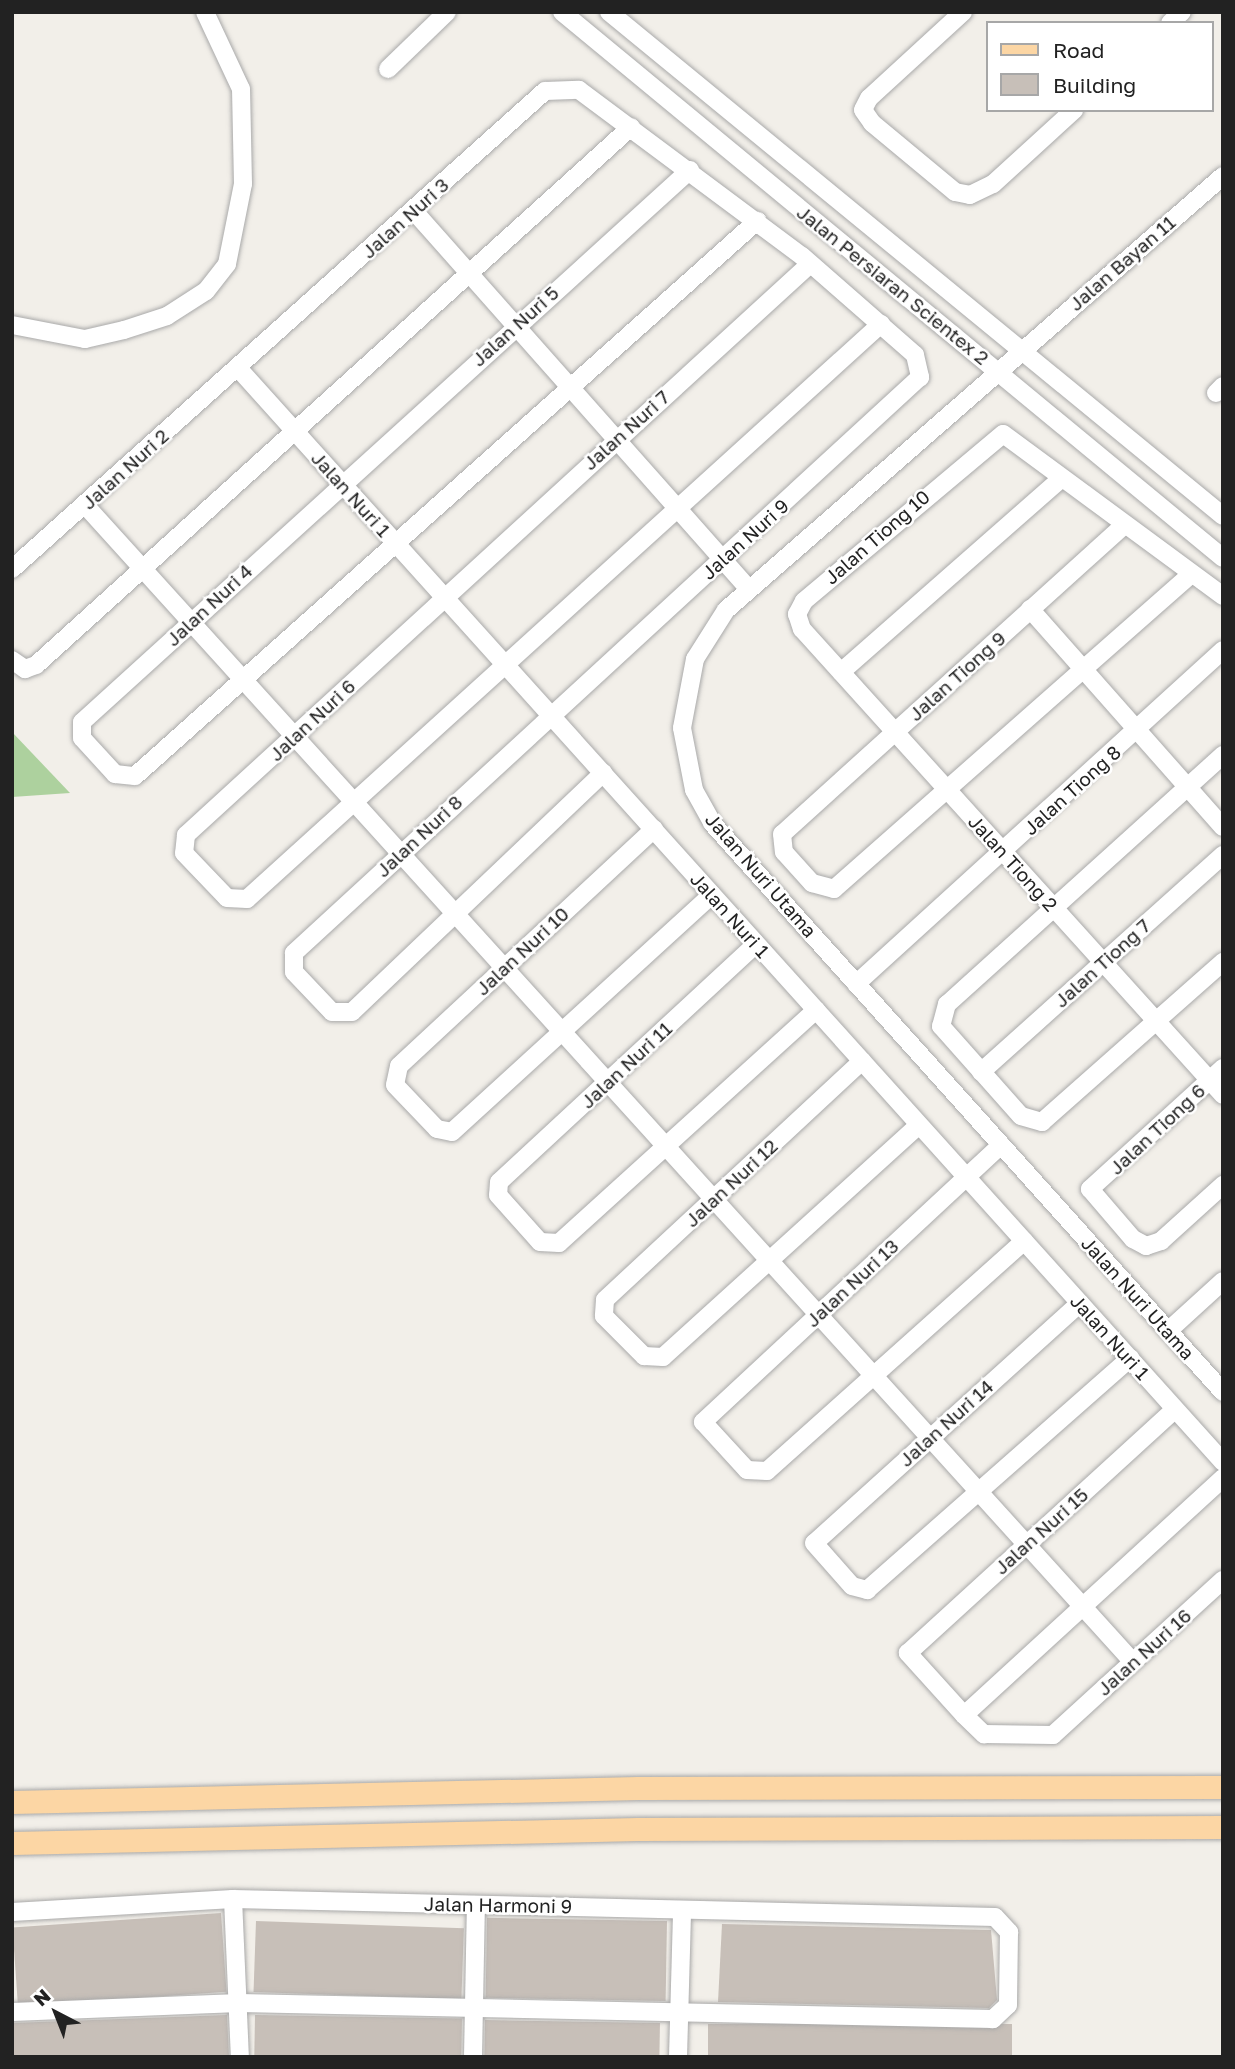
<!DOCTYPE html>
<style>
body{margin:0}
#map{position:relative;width:1235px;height:2069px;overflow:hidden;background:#f2efe9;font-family:"Golos Text",sans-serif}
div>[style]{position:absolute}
.forest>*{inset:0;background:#add19e}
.building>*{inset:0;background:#c7bfb8;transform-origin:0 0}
.roads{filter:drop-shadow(0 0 2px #a9a9a9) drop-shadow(0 0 2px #a9a9a9)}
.minor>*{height:18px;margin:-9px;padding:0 9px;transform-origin:9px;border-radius:9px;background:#fff}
.major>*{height:23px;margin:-11.5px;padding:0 11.5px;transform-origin:11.5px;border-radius:11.5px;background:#fcd6a4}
span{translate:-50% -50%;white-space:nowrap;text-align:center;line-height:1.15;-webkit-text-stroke:5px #fff;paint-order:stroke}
.street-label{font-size:19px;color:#222}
.frame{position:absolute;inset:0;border:14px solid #222;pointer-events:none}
.legend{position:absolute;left:986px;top:21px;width:228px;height:91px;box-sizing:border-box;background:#fff;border:2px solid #a7a7a7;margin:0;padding:9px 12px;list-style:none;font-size:21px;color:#222}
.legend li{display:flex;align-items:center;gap:14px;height:35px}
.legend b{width:35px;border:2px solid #a7a7a7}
.north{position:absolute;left:21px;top:1978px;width:70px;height:70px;-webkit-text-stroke:5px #fff;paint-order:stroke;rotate:318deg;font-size:19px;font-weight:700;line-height:28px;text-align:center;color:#222}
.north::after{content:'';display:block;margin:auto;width:24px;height:32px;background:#222;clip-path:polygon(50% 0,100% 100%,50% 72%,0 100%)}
</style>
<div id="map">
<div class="forest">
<i style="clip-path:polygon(12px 732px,70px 793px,12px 797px)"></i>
</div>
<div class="building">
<i style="left:221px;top:1913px;width:79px;height:209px;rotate:86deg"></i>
<i style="left:256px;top:1921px;width:208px;height:71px;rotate:2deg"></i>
<i style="left:667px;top:1921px;width:80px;height:180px;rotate:91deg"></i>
<i style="clip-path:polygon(722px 1924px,991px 1930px,997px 2000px,989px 2008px,718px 2002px)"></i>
<i style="clip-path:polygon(227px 2015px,229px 2057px,12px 2057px,12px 2023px)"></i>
<i style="left:255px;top:2015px;width:207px;height:42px;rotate:1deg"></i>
<i style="left:485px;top:2020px;width:175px;height:37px;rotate:1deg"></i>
<i style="left:708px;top:2024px;width:304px;height:33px"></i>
</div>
<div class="roads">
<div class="minor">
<i style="left:562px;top:12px;width:857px;rotate:39.56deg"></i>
<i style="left:609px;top:12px;width:794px;rotate:39.38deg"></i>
<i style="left:963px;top:12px;width:127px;rotate:137.5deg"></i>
<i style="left:869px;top:98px;width:13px;rotate:117deg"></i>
<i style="left:863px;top:110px;width:16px;rotate:55deg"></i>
<i style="left:872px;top:123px;width:108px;rotate:39.7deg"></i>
<i style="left:955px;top:192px;width:15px;rotate:11deg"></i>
<i style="left:970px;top:195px;width:25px;rotate:-26deg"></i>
<i style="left:993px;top:184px;width:110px;rotate:-42.4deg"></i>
<i style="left:1170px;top:23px;width:16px;rotate:-43deg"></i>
<i style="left:388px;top:69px;width:82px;rotate:-44deg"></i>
<i style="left:690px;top:170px;width:821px;rotate:137.76deg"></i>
<i style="left:82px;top:722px;width:16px;rotate:90deg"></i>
<i style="left:82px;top:738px;width:49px;rotate:47.5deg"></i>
<i style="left:115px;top:774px;width:20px;rotate:6deg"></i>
<i style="left:135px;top:776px;width:834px;rotate:-41.74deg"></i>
<i style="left:1223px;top:176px;width:660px;rotate:138.87deg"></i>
<i style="left:726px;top:610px;width:58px;rotate:122.3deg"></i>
<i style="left:695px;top:659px;width:70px;rotate:100.7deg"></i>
<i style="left:682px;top:728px;width:63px;rotate:79deg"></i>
<i style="left:694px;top:790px;width:38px;rotate:61deg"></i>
<i style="left:712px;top:823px;width:765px;rotate:48.07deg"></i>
<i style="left:413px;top:210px;width:505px;rotate:48.45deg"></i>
<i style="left:810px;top:264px;width:846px;rotate:137.54deg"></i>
<i style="left:186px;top:835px;width:18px;rotate:96deg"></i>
<i style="left:184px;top:853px;width:62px;rotate:46.3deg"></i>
<i style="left:227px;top:898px;width:20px;rotate:3deg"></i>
<i style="left:247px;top:899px;width:856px;rotate:-42.21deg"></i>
<i style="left:12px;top:325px;width:74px;rotate:10.9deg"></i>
<i style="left:85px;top:339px;width:40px;rotate:-13deg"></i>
<i style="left:124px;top:330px;width:45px;rotate:-18deg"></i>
<i style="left:167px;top:316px;width:46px;rotate:-32.7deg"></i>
<i style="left:206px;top:291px;width:34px;rotate:-52deg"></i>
<i style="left:227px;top:264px;width:82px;rotate:-78.7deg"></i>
<i style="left:243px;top:184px;width:95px;rotate:-91.2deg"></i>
<i style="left:241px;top:89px;width:85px;rotate:-115.1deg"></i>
<i style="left:238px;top:368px;width:1472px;rotate:48deg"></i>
<i style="left:1216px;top:393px;width:10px;rotate:-45deg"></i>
<i style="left:85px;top:505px;width:1561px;rotate:47.83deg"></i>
<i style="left:1122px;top:527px;width:458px;rotate:137.9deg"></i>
<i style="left:782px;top:834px;width:18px;rotate:84deg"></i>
<i style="left:784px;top:852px;width:42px;rotate:47.9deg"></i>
<i style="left:812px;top:883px;width:23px;rotate:15deg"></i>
<i style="left:834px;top:889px;width:476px;rotate:-41.4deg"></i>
<i style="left:12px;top:569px;width:716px;rotate:-41.89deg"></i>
<i style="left:545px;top:91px;width:34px;rotate:-2deg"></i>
<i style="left:579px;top:90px;width:278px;rotate:36.7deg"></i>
<i style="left:802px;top:256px;width:150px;rotate:41.2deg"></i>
<i style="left:915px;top:355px;width:23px;rotate:77deg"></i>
<i style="left:920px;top:377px;width:851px;rotate:137.38deg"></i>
<i style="left:294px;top:953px;width:19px;rotate:90deg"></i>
<i style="left:294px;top:972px;width:55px;rotate:46.5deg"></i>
<i style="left:332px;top:1012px;width:20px"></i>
<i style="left:352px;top:1012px;width:347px;rotate:-43.6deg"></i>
<i style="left:1223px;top:596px;width:273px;rotate:-143.6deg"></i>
<i style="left:1003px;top:434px;width:260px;rotate:140deg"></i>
<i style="left:804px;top:601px;width:15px;rotate:118deg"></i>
<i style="left:797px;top:614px;width:16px;rotate:72deg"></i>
<i style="left:802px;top:629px;width:628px;rotate:47.9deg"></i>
<i style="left:1030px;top:609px;width:291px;rotate:48.5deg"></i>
<i style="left:12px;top:660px;width:16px;rotate:35deg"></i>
<i style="left:25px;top:669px;width:12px;rotate:-20deg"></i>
<i style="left:36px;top:665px;width:802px;rotate:-42.12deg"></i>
<i style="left:841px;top:672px;width:294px;rotate:-41.3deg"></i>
<i style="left:1223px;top:755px;width:372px;rotate:137.9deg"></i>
<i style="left:947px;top:1004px;width:23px;rotate:105deg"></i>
<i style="left:941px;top:1026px;width:120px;rotate:48.4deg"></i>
<i style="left:1021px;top:1116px;width:22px;rotate:16deg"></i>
<i style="left:1042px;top:1122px;width:242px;rotate:-41.5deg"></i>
<i style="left:654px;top:829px;width:348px;rotate:137.1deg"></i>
<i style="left:399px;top:1066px;width:19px;rotate:102deg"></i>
<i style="left:395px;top:1085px;width:61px;rotate:46.3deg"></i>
<i style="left:437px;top:1129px;width:15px;rotate:11deg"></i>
<i style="left:452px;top:1132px;width:352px;rotate:-42.4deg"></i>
<i style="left:756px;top:944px;width:350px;rotate:137.2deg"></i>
<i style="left:499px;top:1182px;width:13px;rotate:94deg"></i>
<i style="left:498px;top:1195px;width:63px;rotate:48.2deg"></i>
<i style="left:540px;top:1242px;width:19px;rotate:3deg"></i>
<i style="left:559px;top:1243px;width:347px;rotate:-42.2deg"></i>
<i style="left:856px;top:984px;width:496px;rotate:-42.3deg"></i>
<i style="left:862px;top:1061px;width:351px;rotate:137.1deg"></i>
<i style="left:605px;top:1300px;width:16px;rotate:94deg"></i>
<i style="left:604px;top:1316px;width:57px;rotate:45deg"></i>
<i style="left:644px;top:1356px;width:19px;rotate:3deg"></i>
<i style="left:663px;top:1357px;width:345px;rotate:-42.2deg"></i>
<i style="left:1223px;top:1068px;width:180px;rotate:137.7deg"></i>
<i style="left:1090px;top:1189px;width:66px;rotate:49.3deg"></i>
<i style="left:1133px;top:1239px;width:15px;rotate:28deg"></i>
<i style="left:1146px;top:1246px;width:16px;rotate:-18deg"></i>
<i style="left:1161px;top:1241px;width:84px;rotate:-42.1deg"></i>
<i style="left:981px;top:1072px;width:325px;rotate:-41.9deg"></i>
<i style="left:1001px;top:1145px;width:407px;rotate:137.1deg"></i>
<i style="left:703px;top:1422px;width:65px;rotate:47.5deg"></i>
<i style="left:747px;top:1470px;width:20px;rotate:3deg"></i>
<i style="left:767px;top:1471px;width:345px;rotate:-41.8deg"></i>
<i style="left:1080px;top:1303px;width:358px;rotate:137.9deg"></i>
<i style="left:814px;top:1543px;width:57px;rotate:48.5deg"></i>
<i style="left:852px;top:1586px;width:16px;rotate:15deg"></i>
<i style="left:867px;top:1590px;width:351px;rotate:-41.4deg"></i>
<i style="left:1168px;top:1331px;width:74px;rotate:-42.3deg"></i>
<i style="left:1223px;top:1478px;width:351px;rotate:137.5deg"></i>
<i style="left:964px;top:1715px;width:28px;rotate:44deg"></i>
<i style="left:984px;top:1734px;width:69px;rotate:0.8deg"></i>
<i style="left:1053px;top:1735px;width:230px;rotate:-42.4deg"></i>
<i style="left:964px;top:1715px;width:84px;rotate:-132.1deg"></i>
<i style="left:908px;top:1653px;width:360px;rotate:-42.4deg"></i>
<i style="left:233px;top:1899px;width:158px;rotate:87.5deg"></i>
<i style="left:12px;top:1912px;width:221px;rotate:-3.4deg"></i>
<i style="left:233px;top:1899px;width:762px;rotate:1.35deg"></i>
<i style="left:995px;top:1917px;width:21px;rotate:47deg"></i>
<i style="left:1009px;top:1932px;width:73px;rotate:90.8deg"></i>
<i style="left:1008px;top:2005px;width:21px;rotate:137deg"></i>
<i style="left:993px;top:2019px;width:754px;rotate:-178.78deg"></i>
<i style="left:239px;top:2003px;width:227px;rotate:177.7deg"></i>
<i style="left:473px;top:2057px;width:152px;rotate:-88.9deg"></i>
<i style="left:678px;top:2057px;width:147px;rotate:-88.4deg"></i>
</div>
<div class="major">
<i style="left:12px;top:1802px;width:626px;rotate:-1.28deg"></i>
<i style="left:638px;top:1788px;width:585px;rotate:-0.1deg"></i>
<i style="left:12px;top:1843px;width:626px;rotate:-1.28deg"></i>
<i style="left:638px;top:1829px;width:585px;rotate:-0.2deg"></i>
</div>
</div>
<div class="street-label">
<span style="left:405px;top:218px;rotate:-42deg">Jalan Nuri 3</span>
<span style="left:1122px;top:263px;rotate:-41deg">Jalan Bayan 11</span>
<span style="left:893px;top:285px;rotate:39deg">Jalan Persiaran Scientex 2</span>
<span style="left:515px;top:326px;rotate:-42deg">Jalan Nuri 5</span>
<span style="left:626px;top:430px;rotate:-42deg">Jalan Nuri 7</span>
<span style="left:125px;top:469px;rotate:-42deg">Jalan Nuri 2</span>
<span style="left:351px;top:494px;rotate:48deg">Jalan Nuri 1</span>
<span style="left:877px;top:537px;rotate:-41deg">Jalan Tiong 10</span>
<span style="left:745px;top:539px;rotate:-42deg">Jalan Nuri 9</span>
<span style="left:209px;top:605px;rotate:-43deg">Jalan Nuri 4</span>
<span style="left:957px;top:676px;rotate:-42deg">Jalan Tiong 9</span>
<span style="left:312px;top:720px;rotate:-43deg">Jalan Nuri 6</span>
<span style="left:1072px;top:790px;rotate:-42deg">Jalan Tiong 8</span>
<span style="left:419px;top:836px;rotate:-43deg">Jalan Nuri 8</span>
<span style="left:1013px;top:863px;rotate:48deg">Jalan Tiong 2</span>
<span style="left:761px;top:875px;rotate:49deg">Jalan Nuri Utama</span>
<span style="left:730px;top:915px;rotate:48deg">Jalan Nuri 1</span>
<span style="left:522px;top:951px;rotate:-43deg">Jalan Nuri 10</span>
<span style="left:1102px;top:963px;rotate:-42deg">Jalan Tiong 7</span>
<span style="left:626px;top:1065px;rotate:-43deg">Jalan Nuri 11</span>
<span style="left:1157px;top:1129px;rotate:-43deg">Jalan Tiong 6</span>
<span style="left:731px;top:1183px;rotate:-43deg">Jalan Nuri 12</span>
<span style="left:852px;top:1283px;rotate:-43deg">Jalan Nuri 13</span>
<span style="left:1138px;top:1298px;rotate:48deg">Jalan Nuri Utama</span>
<span style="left:1110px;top:1337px;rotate:48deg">Jalan Nuri 1</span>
<span style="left:946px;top:1423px;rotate:-42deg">Jalan Nuri 14</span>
<span style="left:1041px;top:1531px;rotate:-42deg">Jalan Nuri 15</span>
<span style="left:1144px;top:1652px;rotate:-42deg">Jalan Nuri 16</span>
<span style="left:498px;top:1905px;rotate:1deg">Jalan Harmoni 9</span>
</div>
<div class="frame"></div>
<ul class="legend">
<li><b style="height:9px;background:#fcd6a4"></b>Road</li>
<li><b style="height:19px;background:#c7bfb8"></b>Building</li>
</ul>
<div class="north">N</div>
</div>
